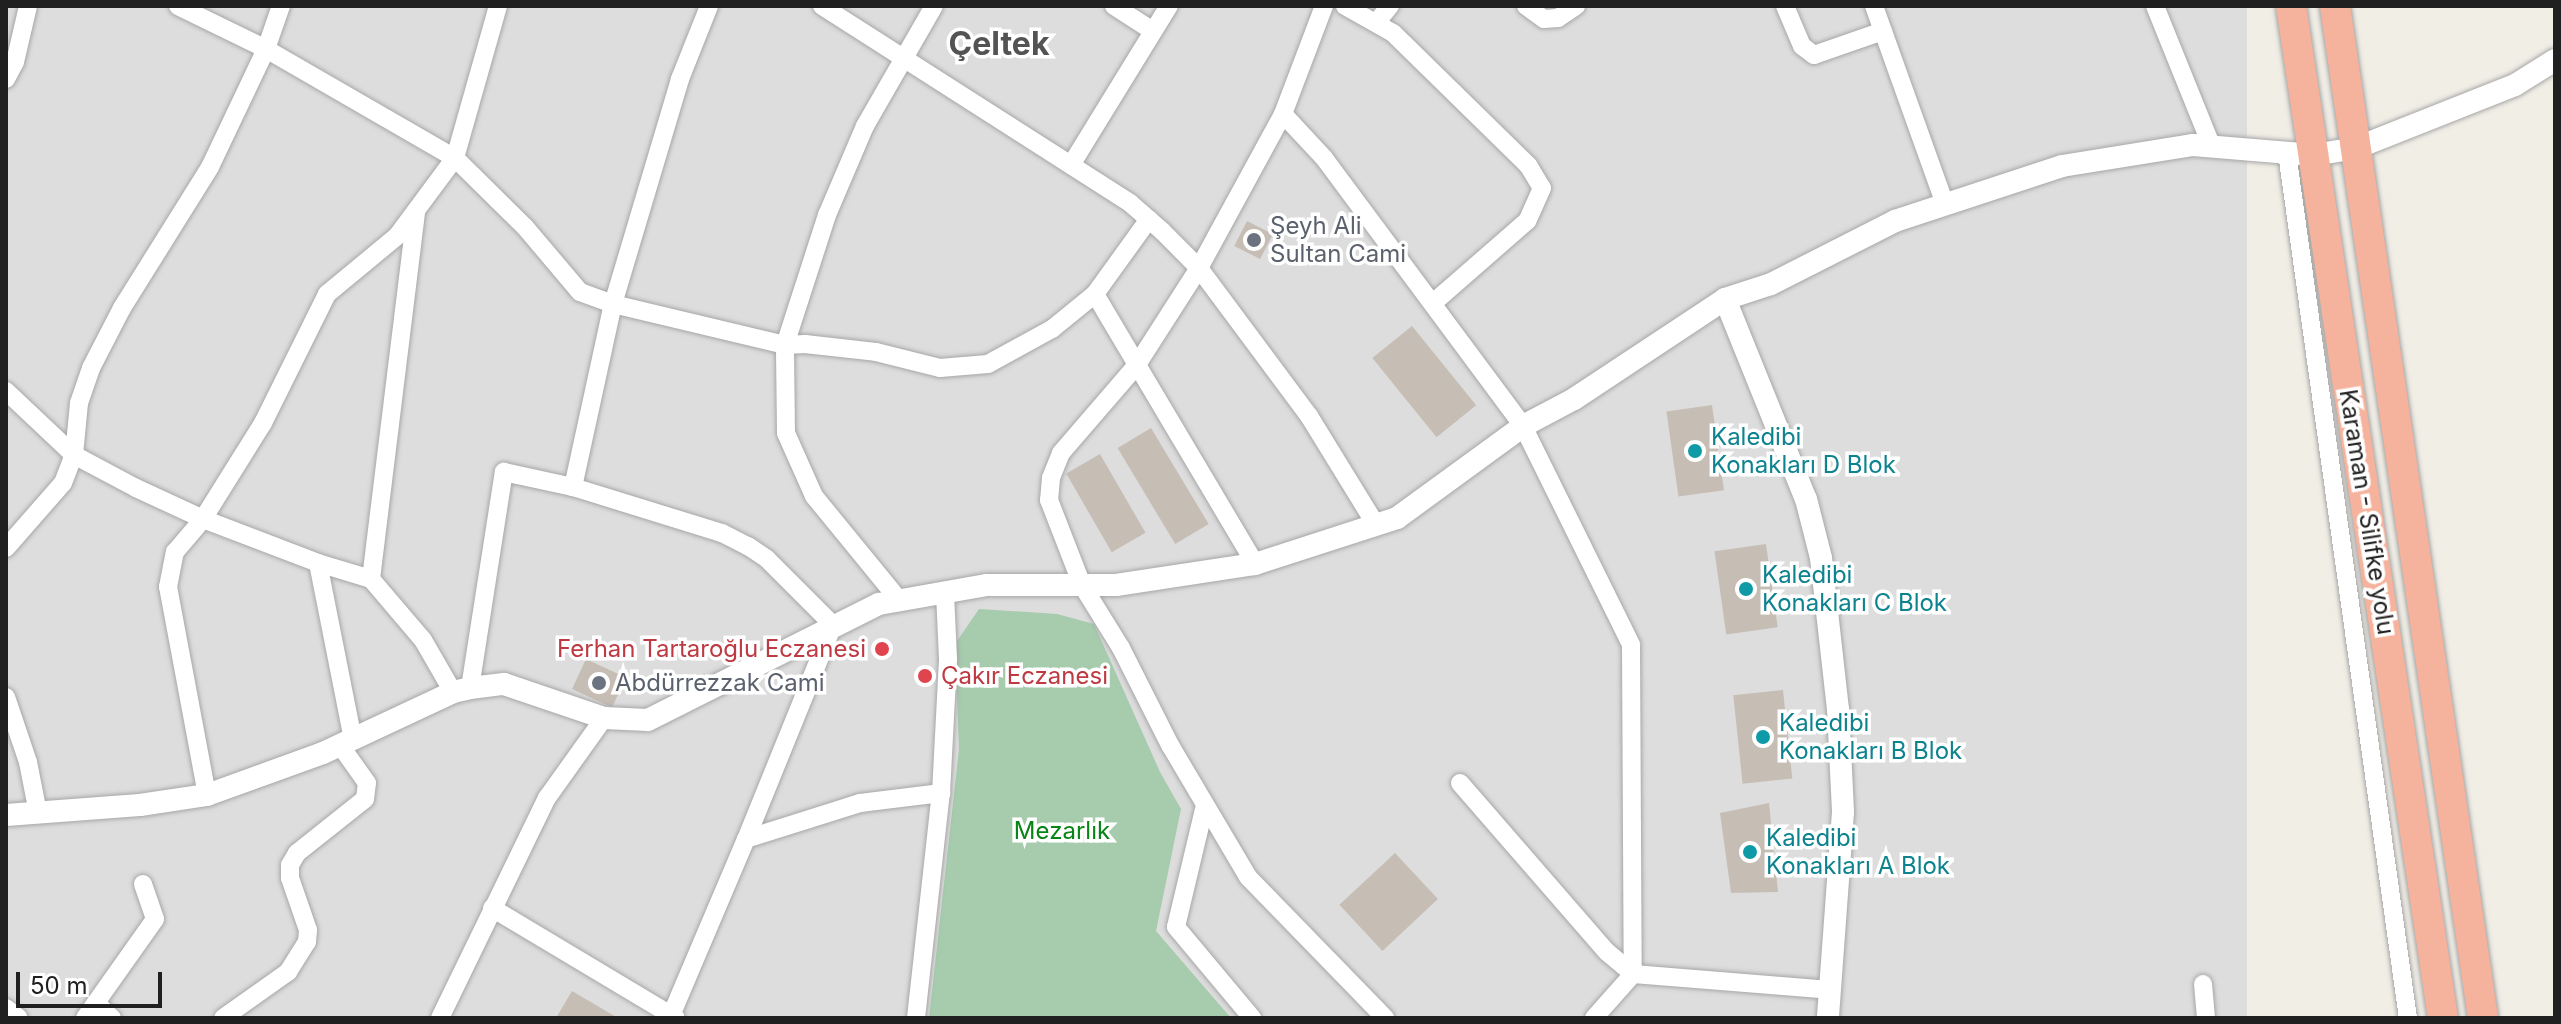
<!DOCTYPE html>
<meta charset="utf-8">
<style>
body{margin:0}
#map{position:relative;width:2561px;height:1024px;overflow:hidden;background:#f1eee6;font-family:Inter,sans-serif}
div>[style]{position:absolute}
.residential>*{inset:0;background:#dedddd;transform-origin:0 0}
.cemetery>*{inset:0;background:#a6cbad}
.building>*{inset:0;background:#c6beb5;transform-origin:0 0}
.roads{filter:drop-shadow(0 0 2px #a7a7a7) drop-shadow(0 0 2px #a7a7a7)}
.minor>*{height:18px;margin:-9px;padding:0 9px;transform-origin:9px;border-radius:9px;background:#fff}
.tertiary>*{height:22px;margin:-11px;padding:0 11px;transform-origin:11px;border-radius:11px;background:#fff}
.trunk>*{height:30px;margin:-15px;padding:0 15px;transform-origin:15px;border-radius:15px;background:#f5b29c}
.dots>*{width:22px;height:22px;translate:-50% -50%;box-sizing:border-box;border:4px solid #fff;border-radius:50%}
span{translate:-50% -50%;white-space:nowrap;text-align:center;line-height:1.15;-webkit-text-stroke:7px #fff;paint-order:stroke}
.worship-label{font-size:24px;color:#5b616d}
.left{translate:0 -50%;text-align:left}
.culture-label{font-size:24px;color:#0d838f}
.street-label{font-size:24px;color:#202020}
.health-label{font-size:24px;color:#be3a42}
.right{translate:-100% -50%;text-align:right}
.park-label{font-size:24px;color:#078515}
.district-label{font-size:32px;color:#535353;font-weight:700}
.frame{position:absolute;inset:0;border:8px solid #202020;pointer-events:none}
.scale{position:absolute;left:16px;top:972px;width:146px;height:36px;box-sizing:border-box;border:4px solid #202020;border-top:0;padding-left:10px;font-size:24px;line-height:28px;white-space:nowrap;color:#202020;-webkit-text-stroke:6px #fff;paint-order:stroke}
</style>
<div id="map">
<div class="residential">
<i style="left:6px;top:6px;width:2241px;height:1012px"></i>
</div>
<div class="cemetery">
<i style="clip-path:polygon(979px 609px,1057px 614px,1094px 624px,1160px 772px,1181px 809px,1156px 931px,1231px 1018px,929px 1018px,959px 749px,955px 644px)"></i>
</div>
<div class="building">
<i style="left:1247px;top:221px;width:29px;height:28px;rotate:27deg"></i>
<i style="left:1412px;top:326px;width:102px;height:51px;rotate:51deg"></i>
<i style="left:1712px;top:405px;width:86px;height:46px;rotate:82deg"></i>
<i style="left:1151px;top:428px;width:112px;height:39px;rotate:59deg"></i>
<i style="left:1100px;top:454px;width:91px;height:39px;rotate:60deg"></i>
<i style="left:1766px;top:544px;width:84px;height:52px;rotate:82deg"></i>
<i style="left:586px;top:659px;width:44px;height:33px;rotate:25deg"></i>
<i style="left:1783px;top:690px;width:89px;height:50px;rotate:84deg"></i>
<i style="clip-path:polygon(1769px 803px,1778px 892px,1731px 893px,1720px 813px)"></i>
<i style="left:1395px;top:853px;width:63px;height:76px;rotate:47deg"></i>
<i style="clip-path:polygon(572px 991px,618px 1018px,556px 1018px)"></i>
</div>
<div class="roads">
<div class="minor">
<i style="left:178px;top:6px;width:98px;rotate:26deg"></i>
<i style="left:266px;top:49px;width:218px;rotate:30deg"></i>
<i style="left:455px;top:158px;width:98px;rotate:44.6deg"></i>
<i style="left:525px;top:227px;width:85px;rotate:49.8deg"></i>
<i style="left:580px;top:292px;width:35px;rotate:20deg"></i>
<i style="left:613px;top:304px;width:177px;rotate:13.4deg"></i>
<i style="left:785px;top:345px;width:20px;rotate:-3deg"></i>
<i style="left:805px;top:344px;width:71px;rotate:6.4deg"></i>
<i style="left:876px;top:352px;width:66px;rotate:14deg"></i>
<i style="left:940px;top:368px;width:48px;rotate:-4.8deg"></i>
<i style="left:988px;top:364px;width:73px;rotate:-28.7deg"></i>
<i style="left:1052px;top:329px;width:55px;rotate:-39.1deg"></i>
<i style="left:1095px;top:294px;width:92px;rotate:-54.2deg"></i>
<i style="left:822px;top:6px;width:366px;rotate:32.6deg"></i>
<i style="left:1130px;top:203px;width:43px;rotate:41.2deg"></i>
<i style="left:1162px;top:231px;width:52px;rotate:45deg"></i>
<i style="left:1199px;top:268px;width:184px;rotate:53.4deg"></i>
<i style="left:1309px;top:416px;width:128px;rotate:58.4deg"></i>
<i style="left:1114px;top:6px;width:46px;rotate:32.7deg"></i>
<i style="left:1324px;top:6px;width:116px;rotate:110.8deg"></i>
<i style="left:1283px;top:114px;width:175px;rotate:118.6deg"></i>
<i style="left:1199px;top:268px;width:117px;rotate:122.7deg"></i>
<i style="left:1136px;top:366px;width:115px;rotate:130.8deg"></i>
<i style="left:1061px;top:453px;width:27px;rotate:112deg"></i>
<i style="left:1051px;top:478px;width:22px;rotate:95deg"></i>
<i style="left:1049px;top:500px;width:91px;rotate:68.8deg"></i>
<i style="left:1082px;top:585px;width:74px;rotate:58.2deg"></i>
<i style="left:1121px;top:648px;width:109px;rotate:63.2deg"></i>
<i style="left:1170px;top:745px;width:153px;rotate:59.4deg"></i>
<i style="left:1248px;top:877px;width:197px;rotate:45.8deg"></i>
<i style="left:1345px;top:6px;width:55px;rotate:29.4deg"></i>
<i style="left:1393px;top:33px;width:189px;rotate:44.4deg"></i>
<i style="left:1528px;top:165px;width:27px;rotate:59deg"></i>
<i style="left:1542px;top:188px;width:36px;rotate:114deg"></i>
<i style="left:1527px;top:221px;width:123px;rotate:138.9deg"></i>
<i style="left:1526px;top:6px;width:22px;rotate:36deg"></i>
<i style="left:1544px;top:19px;width:14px;rotate:-4deg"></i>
<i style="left:1558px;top:18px;width:22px;rotate:-34deg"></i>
<i style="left:1785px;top:6px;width:43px;rotate:67deg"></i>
<i style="left:1802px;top:46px;width:15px;rotate:37deg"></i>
<i style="left:1814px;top:55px;width:73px;rotate:-19.2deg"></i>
<i style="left:1874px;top:6px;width:210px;rotate:70.3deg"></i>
<i style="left:2155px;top:6px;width:152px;rotate:68deg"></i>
<i style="left:1376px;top:23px;width:22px;rotate:-51deg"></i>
<i style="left:6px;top:79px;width:19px;rotate:-62deg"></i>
<i style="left:15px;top:62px;width:57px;rotate:-76.9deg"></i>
<i style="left:1283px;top:114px;width:60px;rotate:47deg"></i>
<i style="left:1324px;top:158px;width:334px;rotate:53.4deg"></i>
<i style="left:1523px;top:426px;width:244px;rotate:63.7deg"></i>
<i style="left:1631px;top:645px;width:329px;rotate:89.7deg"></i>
<i style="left:2287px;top:153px;width:873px;rotate:82.04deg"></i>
<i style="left:1071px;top:165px;width:187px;rotate:-58.4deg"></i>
<i style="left:1095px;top:294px;width:314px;rotate:59.3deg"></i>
<i style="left:6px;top:391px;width:93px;rotate:43.3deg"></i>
<i style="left:74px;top:455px;width:70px;rotate:28deg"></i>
<i style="left:136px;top:488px;width:74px;rotate:24.8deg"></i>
<i style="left:203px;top:519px;width:123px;rotate:20.9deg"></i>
<i style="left:318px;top:563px;width:55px;rotate:16.8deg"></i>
<i style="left:371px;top:579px;width:80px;rotate:49.6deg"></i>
<i style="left:423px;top:640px;width:60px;rotate:60deg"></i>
<i style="left:573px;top:487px;width:156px;rotate:17.2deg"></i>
<i style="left:722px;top:533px;width:29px;rotate:27deg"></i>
<i style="left:748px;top:546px;width:23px;rotate:34deg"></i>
<i style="left:767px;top:559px;width:93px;rotate:45deg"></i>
<i style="left:833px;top:625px;width:231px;rotate:112.1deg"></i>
<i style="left:6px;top:548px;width:86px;rotate:-48.8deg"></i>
<i style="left:63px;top:483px;width:30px;rotate:-69deg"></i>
<i style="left:74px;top:455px;width:52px;rotate:-84.5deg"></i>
<i style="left:79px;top:403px;width:37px;rotate:-71deg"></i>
<i style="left:91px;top:368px;width:68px;rotate:-62.7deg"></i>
<i style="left:122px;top:308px;width:166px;rotate:-58deg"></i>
<i style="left:210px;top:167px;width:131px;rotate:-64.6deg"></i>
<i style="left:266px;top:49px;width:46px;rotate:-70.8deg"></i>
<i style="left:318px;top:563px;width:179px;rotate:78.8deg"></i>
<i style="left:371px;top:579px;width:370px;rotate:-83deg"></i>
<i style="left:899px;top:600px;width:134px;rotate:-129.3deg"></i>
<i style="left:814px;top:496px;width:69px;rotate:-114deg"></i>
<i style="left:786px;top:433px;width:88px;rotate:-90.7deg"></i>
<i style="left:785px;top:345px;width:137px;rotate:-72.1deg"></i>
<i style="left:827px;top:215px;width:97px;rotate:-66.9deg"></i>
<i style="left:865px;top:126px;width:138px;rotate:-60.1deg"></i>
<i style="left:470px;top:688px;width:219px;rotate:-81.1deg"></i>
<i style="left:504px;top:472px;width:71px;rotate:12.3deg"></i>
<i style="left:573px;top:487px;width:187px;rotate:-77.7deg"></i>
<i style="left:613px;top:304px;width:235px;rotate:-73.4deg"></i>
<i style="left:680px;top:79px;width:79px;rotate:-68.3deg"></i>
<i style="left:6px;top:697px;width:69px;rotate:71.3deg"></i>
<i style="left:28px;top:762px;width:52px;rotate:78.9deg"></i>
<i style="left:1460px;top:783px;width:224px;rotate:49deg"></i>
<i style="left:1607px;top:952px;width:34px;rotate:40deg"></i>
<i style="left:207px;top:795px;width:212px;rotate:-100.6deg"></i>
<i style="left:168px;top:587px;width:36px;rotate:-79deg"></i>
<i style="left:175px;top:552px;width:43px;rotate:-49.7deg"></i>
<i style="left:203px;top:519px;width:113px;rotate:-58deg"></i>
<i style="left:263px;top:423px;width:144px;rotate:-63.6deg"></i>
<i style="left:327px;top:294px;width:91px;rotate:-39.6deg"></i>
<i style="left:397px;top:236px;width:97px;rotate:-53.4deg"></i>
<i style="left:455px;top:158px;width:158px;rotate:-74.2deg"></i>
<i style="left:1205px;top:805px;width:125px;rotate:103.4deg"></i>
<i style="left:1176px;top:927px;width:119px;rotate:50.1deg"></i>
<i style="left:492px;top:908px;width:214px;rotate:30.9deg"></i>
<i style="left:2203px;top:984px;width:34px;rotate:85deg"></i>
<i style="left:96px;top:1003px;width:22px;rotate:43deg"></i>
<i style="left:6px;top:1008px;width:16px;rotate:38deg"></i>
<i style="left:85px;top:1018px;width:121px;rotate:-54.7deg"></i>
<i style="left:155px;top:919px;width:37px;rotate:-109deg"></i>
<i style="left:223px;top:1018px;width:80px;rotate:-35.3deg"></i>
<i style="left:288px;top:972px;width:36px;rotate:-58deg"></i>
<i style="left:307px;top:942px;width:12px;rotate:-85deg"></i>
<i style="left:308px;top:930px;width:55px;rotate:-109.1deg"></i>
<i style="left:290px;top:878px;width:13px;rotate:-90deg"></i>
<i style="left:290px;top:865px;width:14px;rotate:-60deg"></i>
<i style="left:297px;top:853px;width:87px;rotate:-38.5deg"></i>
<i style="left:365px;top:799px;width:16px;rotate:-83deg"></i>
<i style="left:367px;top:783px;width:47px;rotate:-125.4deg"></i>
<i style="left:440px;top:1018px;width:245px;rotate:-64.1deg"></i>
<i style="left:547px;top:798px;width:98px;rotate:-54.5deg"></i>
<i style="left:670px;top:1018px;width:194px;rotate:-67deg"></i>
<i style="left:746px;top:839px;width:120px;rotate:-17.5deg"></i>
<i style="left:860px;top:803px;width:82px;rotate:-7deg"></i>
<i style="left:916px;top:1018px;width:226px;rotate:-83.7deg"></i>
<i style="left:941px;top:793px;width:134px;rotate:-87deg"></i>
<i style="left:948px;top:659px;width:67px;rotate:-92.6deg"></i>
<i style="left:1594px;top:1018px;width:59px;rotate:-48.4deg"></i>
<i style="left:1633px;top:974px;width:198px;rotate:4.6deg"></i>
</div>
<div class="tertiary">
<i style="left:1725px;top:299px;width:216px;rotate:68deg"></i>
<i style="left:1806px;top:499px;width:61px;rotate:75.7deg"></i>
<i style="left:1821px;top:558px;width:152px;rotate:83.6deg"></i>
<i style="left:1838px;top:709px;width:103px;rotate:87.2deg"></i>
<i style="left:1843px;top:812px;width:207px;rotate:94.2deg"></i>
<i style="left:6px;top:815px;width:134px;rotate:-4.3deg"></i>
<i style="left:140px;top:805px;width:68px;rotate:-8.5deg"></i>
<i style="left:207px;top:795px;width:123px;rotate:-19.9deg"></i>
<i style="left:323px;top:753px;width:144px;rotate:-25.1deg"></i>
<i style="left:453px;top:692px;width:17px;rotate:-13deg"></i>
<i style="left:470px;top:688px;width:34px;rotate:-7deg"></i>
<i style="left:504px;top:684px;width:106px;rotate:18.8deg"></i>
<i style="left:604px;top:718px;width:44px;rotate:2.6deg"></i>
<i style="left:648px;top:720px;width:258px;rotate:-26.7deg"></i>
<i style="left:879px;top:604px;width:110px;rotate:-10deg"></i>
<i style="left:987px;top:585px;width:129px"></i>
<i style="left:1116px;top:585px;width:141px;rotate:-8.6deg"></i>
<i style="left:1255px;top:564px;width:149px;rotate:-17.9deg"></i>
<i style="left:1397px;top:518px;width:156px;rotate:-36.1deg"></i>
<i style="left:1523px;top:426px;width:58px;rotate:-27.9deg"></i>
<i style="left:1574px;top:399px;width:181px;rotate:-33.5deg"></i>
<i style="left:1725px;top:299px;width:48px;rotate:-18.1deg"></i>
<i style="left:1771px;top:284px;width:139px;rotate:-26.9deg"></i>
<i style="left:1895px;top:221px;width:176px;rotate:-18.2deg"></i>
<i style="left:2062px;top:166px;width:133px;rotate:-9.1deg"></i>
<i style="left:2193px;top:145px;width:121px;rotate:4.7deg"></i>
<i style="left:2314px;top:155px;width:43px;rotate:-9.5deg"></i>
<i style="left:2356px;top:148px;width:171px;rotate:-21.6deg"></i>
<i style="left:2515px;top:85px;width:47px;rotate:-32deg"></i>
</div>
<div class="trunk">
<i style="left:2291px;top:6px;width:1023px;rotate:81.46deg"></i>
<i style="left:2335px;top:6px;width:1023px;rotate:81.68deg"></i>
</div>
</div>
<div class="dots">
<i style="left:1254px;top:240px;background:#6b7280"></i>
<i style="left:1695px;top:451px;background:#0f9aa8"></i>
<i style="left:1746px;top:589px;background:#0f9aa8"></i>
<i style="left:882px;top:649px;background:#e0444e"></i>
<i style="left:925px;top:676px;background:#e0444e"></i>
<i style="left:599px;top:683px;background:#6b7280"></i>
<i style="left:1763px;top:737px;background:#0f9aa8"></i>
<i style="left:1750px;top:852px;background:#0f9aa8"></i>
</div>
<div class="worship-label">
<span class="left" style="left:1270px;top:240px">Şeyh Ali<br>Sultan Cami</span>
<span class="left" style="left:615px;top:683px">Abdürrezzak Cami</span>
</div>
<div class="culture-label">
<span class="left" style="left:1711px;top:451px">Kaledibi<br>Konakları D Blok</span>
<span class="left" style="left:1762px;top:589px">Kaledibi<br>Konakları C Blok</span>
<span class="left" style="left:1779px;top:737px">Kaledibi<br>Konakları B Blok</span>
<span class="left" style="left:1766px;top:852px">Kaledibi<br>Konakları A Blok</span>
</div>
<div class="street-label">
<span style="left:2367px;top:512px;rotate:81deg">Karaman - Silifke yolu</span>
</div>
<div class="health-label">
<span class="right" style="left:866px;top:649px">Ferhan Tartaroğlu Eczanesi</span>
<span class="left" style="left:941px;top:676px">Çakır Eczanesi</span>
</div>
<div class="park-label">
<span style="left:1062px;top:831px">Mezarlık</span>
</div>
<div class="district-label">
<span style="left:999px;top:44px">Çeltek</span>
</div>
<div class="frame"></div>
<div class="scale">50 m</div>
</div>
